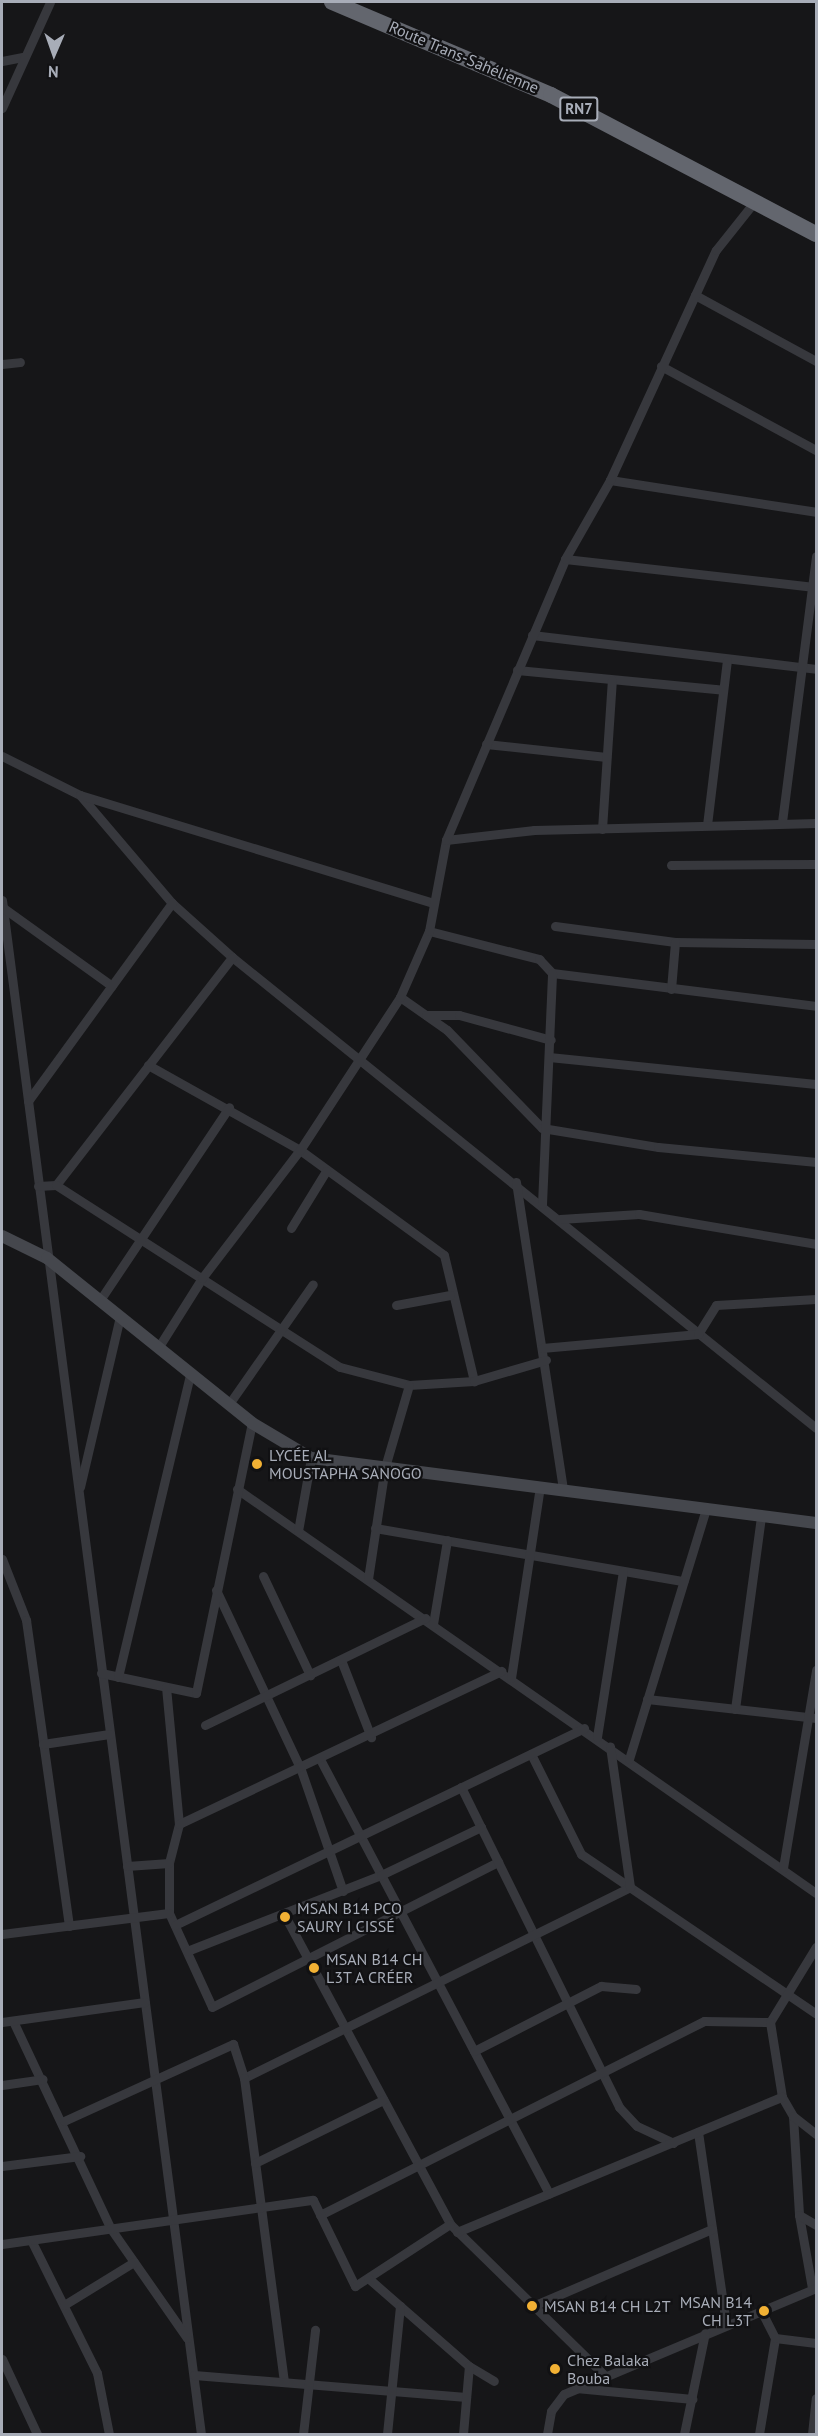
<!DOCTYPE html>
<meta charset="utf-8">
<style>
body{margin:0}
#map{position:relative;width:818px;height:2436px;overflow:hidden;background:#161618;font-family:"PT Sans",sans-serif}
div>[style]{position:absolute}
.street>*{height:9px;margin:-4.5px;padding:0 4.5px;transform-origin:4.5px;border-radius:4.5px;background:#37383d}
.secondary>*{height:12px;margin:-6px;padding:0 6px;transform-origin:6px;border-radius:6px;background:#45474d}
.highway>*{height:16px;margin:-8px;padding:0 8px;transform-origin:8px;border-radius:8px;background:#63666e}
.dots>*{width:16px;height:16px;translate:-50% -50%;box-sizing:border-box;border:3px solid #111113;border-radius:50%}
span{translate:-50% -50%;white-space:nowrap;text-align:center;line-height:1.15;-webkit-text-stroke:4.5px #111113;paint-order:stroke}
.shield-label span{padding:2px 4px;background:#111113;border:2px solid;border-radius:4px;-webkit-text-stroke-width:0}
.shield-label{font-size:15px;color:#a8adb8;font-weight:700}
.street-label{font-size:16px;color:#a8adb8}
.poi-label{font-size:16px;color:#a8adb8}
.left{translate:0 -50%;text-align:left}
.right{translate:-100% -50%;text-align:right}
.frame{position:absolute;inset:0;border:3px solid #a8adb8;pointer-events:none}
.north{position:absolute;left:24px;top:24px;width:60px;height:60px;-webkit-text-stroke:4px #111113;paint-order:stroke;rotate:182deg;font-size:16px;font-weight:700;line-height:24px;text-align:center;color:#a8adb8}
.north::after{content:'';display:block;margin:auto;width:21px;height:27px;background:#a8adb8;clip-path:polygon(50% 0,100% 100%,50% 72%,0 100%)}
</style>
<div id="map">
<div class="street">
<i style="left:2px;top:61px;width:21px;rotate:-11deg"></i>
<i style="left:2px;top:108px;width:116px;rotate:-65.6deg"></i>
<i style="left:695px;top:295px;width:138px;rotate:28.6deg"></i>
<i style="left:2px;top:364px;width:18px;rotate:-6deg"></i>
<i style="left:661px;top:366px;width:176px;rotate:28.5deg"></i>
<i style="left:610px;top:480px;width:208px;rotate:8.8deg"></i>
<i style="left:565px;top:559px;width:253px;rotate:6.4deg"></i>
<i style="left:532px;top:635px;width:286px;rotate:6.8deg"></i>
<i style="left:517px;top:670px;width:207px;rotate:5.5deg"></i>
<i style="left:486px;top:744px;width:121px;rotate:6.2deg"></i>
<i style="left:2px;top:756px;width:87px;rotate:26.6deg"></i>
<i style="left:80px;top:795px;width:142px;rotate:49.6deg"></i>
<i style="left:172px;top:903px;width:81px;rotate:42deg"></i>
<i style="left:232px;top:957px;width:750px;rotate:38.89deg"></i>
<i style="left:80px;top:795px;width:369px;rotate:17deg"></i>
<i style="left:782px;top:822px;width:268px;rotate:-82.7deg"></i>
<i style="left:707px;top:825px;width:166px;rotate:-83.1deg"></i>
<i style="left:602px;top:829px;width:149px;rotate:-86.2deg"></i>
<i style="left:446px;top:840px;width:89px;rotate:-6.5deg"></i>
<i style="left:534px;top:830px;width:282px;rotate:-1.4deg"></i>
<i style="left:671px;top:865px;width:145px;rotate:-0.4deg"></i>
<i style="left:2px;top:900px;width:1547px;rotate:82.61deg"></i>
<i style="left:2px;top:907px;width:135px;rotate:35.7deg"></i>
<i style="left:555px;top:926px;width:121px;rotate:7.6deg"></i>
<i style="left:675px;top:942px;width:141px;rotate:0.8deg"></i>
<i style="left:429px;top:931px;width:114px;rotate:14.3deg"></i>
<i style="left:539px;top:959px;width:19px;rotate:47deg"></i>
<i style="left:552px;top:973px;width:266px;rotate:7.1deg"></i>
<i style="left:671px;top:989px;width:47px;rotate:-85.1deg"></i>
<i style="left:400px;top:997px;width:57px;rotate:35.1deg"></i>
<i style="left:447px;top:1030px;width:136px;rotate:45.9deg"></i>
<i style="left:542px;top:1128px;width:118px;rotate:9.3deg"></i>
<i style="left:658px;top:1147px;width:159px;rotate:5.4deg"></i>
<i style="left:426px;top:1015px;width:33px"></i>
<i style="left:459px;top:1015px;width:95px;rotate:15.2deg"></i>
<i style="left:549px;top:1057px;width:268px;rotate:5.8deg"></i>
<i style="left:148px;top:1065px;width:174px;rotate:29.2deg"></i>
<i style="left:300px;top:1150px;width:178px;rotate:36.1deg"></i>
<i style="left:444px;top:1255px;width:130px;rotate:76.6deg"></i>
<i style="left:28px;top:1101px;width:245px;rotate:-54deg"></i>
<i style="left:516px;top:1182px;width:312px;rotate:81.3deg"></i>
<i style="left:56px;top:1185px;width:288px;rotate:-52.3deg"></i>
<i style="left:38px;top:1186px;width:18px;rotate:-3deg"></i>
<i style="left:56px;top:1185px;width:337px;rotate:32.7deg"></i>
<i style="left:340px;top:1367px;width:71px;rotate:14.6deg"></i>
<i style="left:409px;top:1385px;width:65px;rotate:-3.5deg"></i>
<i style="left:474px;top:1381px;width:75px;rotate:-16.3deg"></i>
<i style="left:542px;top:1204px;width:231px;rotate:-87.5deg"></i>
<i style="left:560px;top:1219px;width:79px;rotate:-3.6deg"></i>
<i style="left:639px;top:1214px;width:180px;rotate:9.6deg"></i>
<i style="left:291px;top:1228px;width:67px;rotate:-58.4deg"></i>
<i style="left:100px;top:1300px;width:232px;rotate:-56.2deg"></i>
<i style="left:396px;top:1305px;width:55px;rotate:-10.5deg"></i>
<i style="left:158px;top:1348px;width:83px;rotate:-57.8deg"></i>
<i style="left:202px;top:1278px;width:161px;rotate:-52.6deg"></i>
<i style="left:300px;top:1150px;width:183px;rotate:-56.8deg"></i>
<i style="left:400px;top:997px;width:72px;rotate:-66.3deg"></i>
<i style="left:429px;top:931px;width:93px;rotate:-79.4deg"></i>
<i style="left:446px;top:840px;width:305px;rotate:-67deg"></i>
<i style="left:565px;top:559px;width:91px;rotate:-60.3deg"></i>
<i style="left:610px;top:480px;width:253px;rotate:-65.3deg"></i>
<i style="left:716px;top:250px;width:63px;rotate:-51.5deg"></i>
<i style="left:542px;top:1348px;width:157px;rotate:-5.1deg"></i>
<i style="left:698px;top:1334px;width:34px;rotate:-58deg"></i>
<i style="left:716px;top:1305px;width:100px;rotate:-3.4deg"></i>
<i style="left:229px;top:1404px;width:146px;rotate:-55deg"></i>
<i style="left:80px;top:1487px;width:175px;rotate:-76.8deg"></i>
<i style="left:237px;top:1489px;width:706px;rotate:34.91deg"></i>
<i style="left:375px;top:1528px;width:313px;rotate:9.8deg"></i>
<i style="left:298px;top:1531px;width:74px;rotate:-79.9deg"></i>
<i style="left:2px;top:1559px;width:66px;rotate:68.5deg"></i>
<i style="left:26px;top:1620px;width:309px;rotate:82deg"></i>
<i style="left:263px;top:1576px;width:110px;rotate:64.6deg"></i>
<i style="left:368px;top:1579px;width:113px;rotate:-81.4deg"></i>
<i style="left:385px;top:1467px;width:85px;rotate:-73.7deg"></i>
<i style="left:216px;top:1590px;width:199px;rotate:64.7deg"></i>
<i style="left:301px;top:1770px;width:128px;rotate:70.9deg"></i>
<i style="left:433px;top:1624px;width:85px;rotate:-80.5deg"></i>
<i style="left:341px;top:1660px;width:83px;rotate:68.7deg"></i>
<i style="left:101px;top:1673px;width:97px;rotate:11.9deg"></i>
<i style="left:196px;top:1693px;width:276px;rotate:-78.3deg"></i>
<i style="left:118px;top:1677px;width:310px;rotate:-76.6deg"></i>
<i style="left:511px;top:1678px;width:193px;rotate:-81.4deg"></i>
<i style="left:166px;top:1687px;width:138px;rotate:84.6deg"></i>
<i style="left:179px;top:1824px;width:40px;rotate:104.4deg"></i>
<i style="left:169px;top:1863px;width:50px;rotate:90deg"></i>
<i style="left:169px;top:1913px;width:103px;rotate:65.4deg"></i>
<i style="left:212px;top:2007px;width:321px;rotate:-26.9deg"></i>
<i style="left:647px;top:1699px;width:170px;rotate:6.4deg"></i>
<i style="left:735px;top:1709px;width:195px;rotate:-82.3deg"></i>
<i style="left:205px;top:1725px;width:245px;rotate:-25.9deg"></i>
<i style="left:597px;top:1737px;width:168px;rotate:-81.1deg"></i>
<i style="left:43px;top:1744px;width:67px;rotate:-8.6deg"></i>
<i style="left:531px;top:1754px;width:112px;rotate:63.4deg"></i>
<i style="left:581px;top:1854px;width:284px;rotate:34.2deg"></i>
<i style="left:629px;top:1759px;width:263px;rotate:-72.9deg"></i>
<i style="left:321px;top:1761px;width:489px;rotate:62.2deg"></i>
<i style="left:461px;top:1787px;width:357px;rotate:63.7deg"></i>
<i style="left:619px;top:2107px;width:26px;rotate:47deg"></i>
<i style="left:637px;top:2126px;width:40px;rotate:25deg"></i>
<i style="left:179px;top:1824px;width:357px;rotate:-25.4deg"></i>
<i style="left:127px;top:1866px;width:42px;rotate:-4.1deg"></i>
<i style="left:783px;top:1868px;width:201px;rotate:-80.5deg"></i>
<i style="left:284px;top:1914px;width:352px;rotate:61.8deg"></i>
<i style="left:450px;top:2224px;width:214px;rotate:44.4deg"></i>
<i style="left:175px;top:1925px;width:454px;rotate:-25.7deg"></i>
<i style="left:2px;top:1934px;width:168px;rotate:-7.2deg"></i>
<i style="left:187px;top:1951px;width:208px;rotate:-21.4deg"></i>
<i style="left:381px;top:1875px;width:111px;rotate:-25.6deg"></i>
<i style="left:13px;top:2021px;width:230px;rotate:64.8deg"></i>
<i style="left:111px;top:2229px;width:133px;rotate:55.1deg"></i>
<i style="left:2px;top:2022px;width:144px;rotate:-8deg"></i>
<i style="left:770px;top:2022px;width:88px;rotate:-58.5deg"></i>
<i style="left:474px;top:2051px;width:143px;rotate:-27.1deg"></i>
<i style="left:601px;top:1986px;width:35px;rotate:5deg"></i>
<i style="left:244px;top:2078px;width:431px;rotate:-26.3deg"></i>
<i style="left:630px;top:1887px;width:142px;rotate:-98.1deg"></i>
<i style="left:2px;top:2085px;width:41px;rotate:-8.3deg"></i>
<i style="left:793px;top:2116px;width:99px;rotate:86.5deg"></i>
<i style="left:799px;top:2215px;width:74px;rotate:79.9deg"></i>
<i style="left:64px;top:2121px;width:186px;rotate:-24.5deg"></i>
<i style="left:233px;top:2044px;width:36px;rotate:72deg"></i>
<i style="left:244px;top:2078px;width:306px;rotate:82.5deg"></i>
<i style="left:698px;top:2132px;width:195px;rotate:81.7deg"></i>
<i style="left:255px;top:2163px;width:143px;rotate:-26.2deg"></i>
<i style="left:2px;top:2166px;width:79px;rotate:-7.3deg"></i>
<i style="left:320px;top:2215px;width:430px;rotate:-26.8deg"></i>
<i style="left:704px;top:2021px;width:66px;rotate:0.9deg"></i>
<i style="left:770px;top:2022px;width:76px;rotate:80.9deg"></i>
<i style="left:782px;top:2097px;width:22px;rotate:60deg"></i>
<i style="left:793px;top:2116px;width:29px;rotate:38deg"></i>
<i style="left:799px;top:2215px;width:20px;rotate:30deg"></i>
<i style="left:457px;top:2232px;width:352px;rotate:-22.6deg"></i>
<i style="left:31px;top:2240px;width:148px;rotate:63.6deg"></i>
<i style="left:97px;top:2373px;width:62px;rotate:78.9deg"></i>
<i style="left:2px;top:2244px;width:314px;rotate:-8.1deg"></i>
<i style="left:313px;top:2200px;width:96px;rotate:64deg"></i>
<i style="left:355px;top:2286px;width:113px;rotate:-33.1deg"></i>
<i style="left:368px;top:2278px;width:134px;rotate:41.1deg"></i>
<i style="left:469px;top:2366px;width:29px;rotate:31deg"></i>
<i style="left:64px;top:2305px;width:82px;rotate:-31.6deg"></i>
<i style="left:533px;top:2306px;width:195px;rotate:-23.3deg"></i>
<i style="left:775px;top:2338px;width:41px;rotate:7deg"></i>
<i style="left:2px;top:2359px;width:83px;rotate:65deg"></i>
<i style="left:194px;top:2375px;width:273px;rotate:4.6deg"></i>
<i style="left:576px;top:2388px;width:117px;rotate:5.4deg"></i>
<i style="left:303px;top:2434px;width:105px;rotate:-83.4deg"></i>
<i style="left:387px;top:2434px;width:129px;rotate:-84.2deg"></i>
<i style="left:463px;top:2434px;width:68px;rotate:-85deg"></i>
<i style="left:547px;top:2434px;width:23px;rotate:-80deg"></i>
<i style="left:551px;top:2411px;width:21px;rotate:-53deg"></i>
<i style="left:564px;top:2394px;width:273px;rotate:-22.8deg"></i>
<i style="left:684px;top:2434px;width:103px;rotate:-78.3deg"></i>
<i style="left:759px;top:2434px;width:97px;rotate:-80.5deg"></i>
<i style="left:775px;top:2338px;width:31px;rotate:-117deg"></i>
<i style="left:812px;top:2434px;width:36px;rotate:-84deg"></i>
</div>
<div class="secondary">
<i style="left:2px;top:1236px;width:50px;rotate:26.1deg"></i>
<i style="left:47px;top:1258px;width:263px;rotate:38.8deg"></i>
<i style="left:252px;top:1423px;width:69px;rotate:30.7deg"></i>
<i style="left:311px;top:1458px;width:509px;rotate:7.33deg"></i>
</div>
<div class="highway">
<i style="left:332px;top:2px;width:238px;rotate:23deg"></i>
<i style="left:551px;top:95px;width:299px;rotate:27.7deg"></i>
</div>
<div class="dots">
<i style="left:257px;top:1464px;background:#f2b134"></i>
<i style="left:285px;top:1917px;background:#f2b134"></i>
<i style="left:314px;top:1968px;background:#f2b134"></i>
<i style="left:532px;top:2306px;background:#f2b134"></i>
<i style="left:764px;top:2311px;background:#f2b134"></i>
<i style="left:555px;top:2369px;background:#f2b134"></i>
</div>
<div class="shield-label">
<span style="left:579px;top:109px">RN7</span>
</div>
<div class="street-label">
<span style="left:464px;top:57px;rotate:23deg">Route Trans-Sahélienne</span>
</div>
<div class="poi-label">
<span class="left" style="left:269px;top:1464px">LYCÉE AL<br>MOUSTAPHA SANOGO</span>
<span class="left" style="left:297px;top:1917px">MSAN B14 PCO<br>SAURY I CISSÉ</span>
<span class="left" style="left:326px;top:1968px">MSAN B14 CH<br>L3T A CRÉER</span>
<span class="right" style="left:752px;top:2311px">MSAN B14<br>CH L3T</span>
<span class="left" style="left:544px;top:2306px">MSAN B14 CH L2T</span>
<span class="left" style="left:567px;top:2369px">Chez Balaka<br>Bouba</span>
</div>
<div class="frame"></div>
<div class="north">N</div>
</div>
